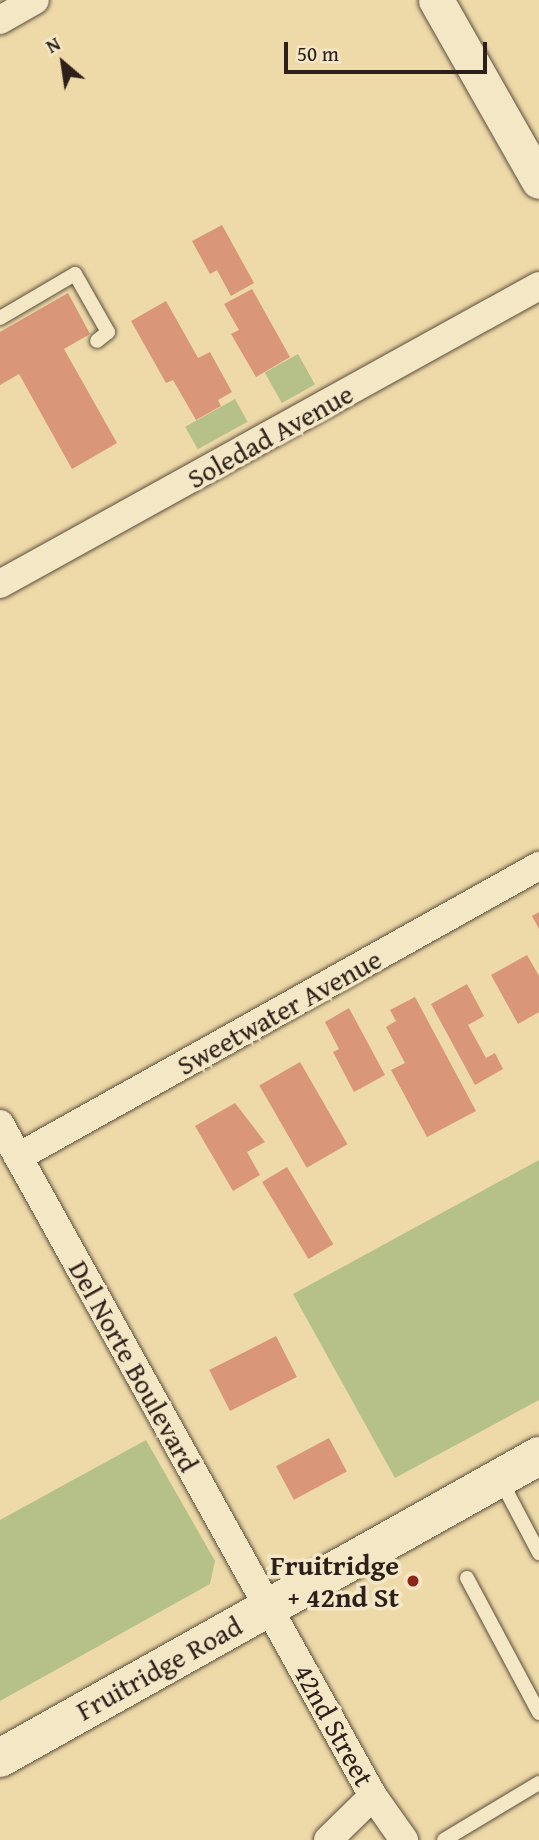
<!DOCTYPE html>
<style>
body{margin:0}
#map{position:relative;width:539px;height:1840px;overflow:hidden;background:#eedaa8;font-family:"Gentium Book Plus",serif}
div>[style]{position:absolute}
.green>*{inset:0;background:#b6c089;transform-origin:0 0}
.building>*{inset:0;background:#d99678;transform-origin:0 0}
.roads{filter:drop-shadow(0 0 2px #5d4e3e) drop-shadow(0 0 2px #5d4e3e)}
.service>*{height:14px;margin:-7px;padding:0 7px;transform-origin:7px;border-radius:7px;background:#f4e7c6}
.minor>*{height:28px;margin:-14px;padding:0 14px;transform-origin:14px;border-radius:14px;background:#f4e7c6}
.tertiary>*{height:35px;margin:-17.5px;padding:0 17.5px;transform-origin:17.5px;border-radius:17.5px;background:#f4e7c6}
.secondary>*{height:38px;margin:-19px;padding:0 19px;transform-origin:19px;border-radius:19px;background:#f4e7c6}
.dots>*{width:19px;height:19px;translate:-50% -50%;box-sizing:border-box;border:4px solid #f4e7c6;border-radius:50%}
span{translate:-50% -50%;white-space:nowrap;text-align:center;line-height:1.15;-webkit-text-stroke:7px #f4e7c6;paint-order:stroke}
.street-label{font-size:28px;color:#2d201a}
.poi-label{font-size:28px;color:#2d201a;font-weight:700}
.right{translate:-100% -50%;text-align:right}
.north{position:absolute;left:28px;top:28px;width:70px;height:70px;-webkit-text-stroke:5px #f4e7c6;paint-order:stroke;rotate:331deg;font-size:19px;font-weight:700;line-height:28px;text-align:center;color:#2d201a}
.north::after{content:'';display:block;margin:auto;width:24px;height:32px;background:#2d201a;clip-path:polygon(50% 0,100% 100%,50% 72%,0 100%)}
.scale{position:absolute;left:284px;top:42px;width:203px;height:32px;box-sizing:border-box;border:4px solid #2d201a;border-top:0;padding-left:9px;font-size:21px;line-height:24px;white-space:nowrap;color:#2d201a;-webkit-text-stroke:5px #f4e7c6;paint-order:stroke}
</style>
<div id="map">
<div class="green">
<i style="left:298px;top:354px;width:35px;height:38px;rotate:61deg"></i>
<i style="left:235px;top:399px;width:26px;height:57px;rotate:61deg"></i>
<i style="clip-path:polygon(539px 1160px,539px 1400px,395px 1478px,293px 1294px)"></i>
<i style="clip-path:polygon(146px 1440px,215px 1561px,210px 1584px,0 1701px,0 1520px)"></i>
</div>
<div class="building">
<i style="clip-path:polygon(222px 225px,254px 283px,231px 296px,217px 270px,210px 274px,192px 241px)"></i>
<i style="clip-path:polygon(252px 289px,290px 357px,256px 377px,231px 334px,239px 330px,224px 304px)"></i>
<i style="clip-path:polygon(68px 293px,90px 334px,64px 349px,117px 443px,72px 469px,19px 374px,0 385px,0 332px)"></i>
<i style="clip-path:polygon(166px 301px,198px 358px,210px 352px,232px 392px,218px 400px,221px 406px,196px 420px,173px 380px,166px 383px,131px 321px)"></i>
<i style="clip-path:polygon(539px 912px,539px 929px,532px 916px)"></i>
<i style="clip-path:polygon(527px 955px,539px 976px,539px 1012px,518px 1024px,491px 975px)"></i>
<i style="clip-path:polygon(467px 984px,484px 1016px,468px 1025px,486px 1058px,495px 1053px,503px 1069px,475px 1085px,431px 1004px)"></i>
<i style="clip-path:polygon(415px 997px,476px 1111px,427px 1137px,391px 1070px,405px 1063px,386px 1027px,396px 1021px,390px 1010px)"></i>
<i style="clip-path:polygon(349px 1008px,385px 1075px,354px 1092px,333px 1052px,339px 1049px,325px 1022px)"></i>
<i style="left:300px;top:1062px;width:95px;height:47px;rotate:60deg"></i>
<i style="clip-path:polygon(235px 1103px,265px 1142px,247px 1152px,260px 1175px,233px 1191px,195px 1126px)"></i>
<i style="left:287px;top:1167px;width:90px;height:29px;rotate:59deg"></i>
<i style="left:276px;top:1336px;width:46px;height:75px;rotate:63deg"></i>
<i style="left:329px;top:1438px;width:38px;height:60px;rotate:62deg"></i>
</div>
<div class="roads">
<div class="service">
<i style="left:0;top:318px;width:87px;rotate:-30.4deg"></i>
<i style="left:75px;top:274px;width:67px;rotate:60.4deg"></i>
<i style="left:108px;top:332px;width:14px;rotate:141deg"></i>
<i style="left:500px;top:1479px;width:84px;rotate:62.2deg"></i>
<i style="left:467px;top:1578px;width:153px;rotate:61.9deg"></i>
<i style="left:444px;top:1840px;width:111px;rotate:-31deg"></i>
</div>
<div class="minor">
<i style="left:0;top:20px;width:40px;rotate:-29.7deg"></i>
<i style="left:0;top:584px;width:616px;rotate:-28.94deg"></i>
<i style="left:0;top:1124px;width:769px;rotate:60.97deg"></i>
<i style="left:373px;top:1796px;width:54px;rotate:54.8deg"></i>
<i style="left:18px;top:1157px;width:597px;rotate:-29.19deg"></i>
<i style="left:328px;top:1840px;width:63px;rotate:-44.4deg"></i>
</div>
<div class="tertiary">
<i style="left:436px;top:0;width:208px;rotate:60.4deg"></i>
</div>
<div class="secondary">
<i style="left:0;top:1758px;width:618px;rotate:-29.26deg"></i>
</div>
</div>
<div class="dots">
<i style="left:413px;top:1581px;background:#8f2418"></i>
</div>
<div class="street-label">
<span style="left:270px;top:436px;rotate:-29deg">Soledad Avenue</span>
<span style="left:279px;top:1012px;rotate:-29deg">Sweetwater Avenue</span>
<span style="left:134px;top:1366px;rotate:61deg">Del Norte Boulevard</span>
<span style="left:159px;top:1668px;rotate:-29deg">Fruitridge Road</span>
<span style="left:334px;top:1725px;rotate:61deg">42nd Street</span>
</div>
<div class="poi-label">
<span class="right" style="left:399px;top:1581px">Fruitridge<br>+ 42nd St</span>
</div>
<div class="north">N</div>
<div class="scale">50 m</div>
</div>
